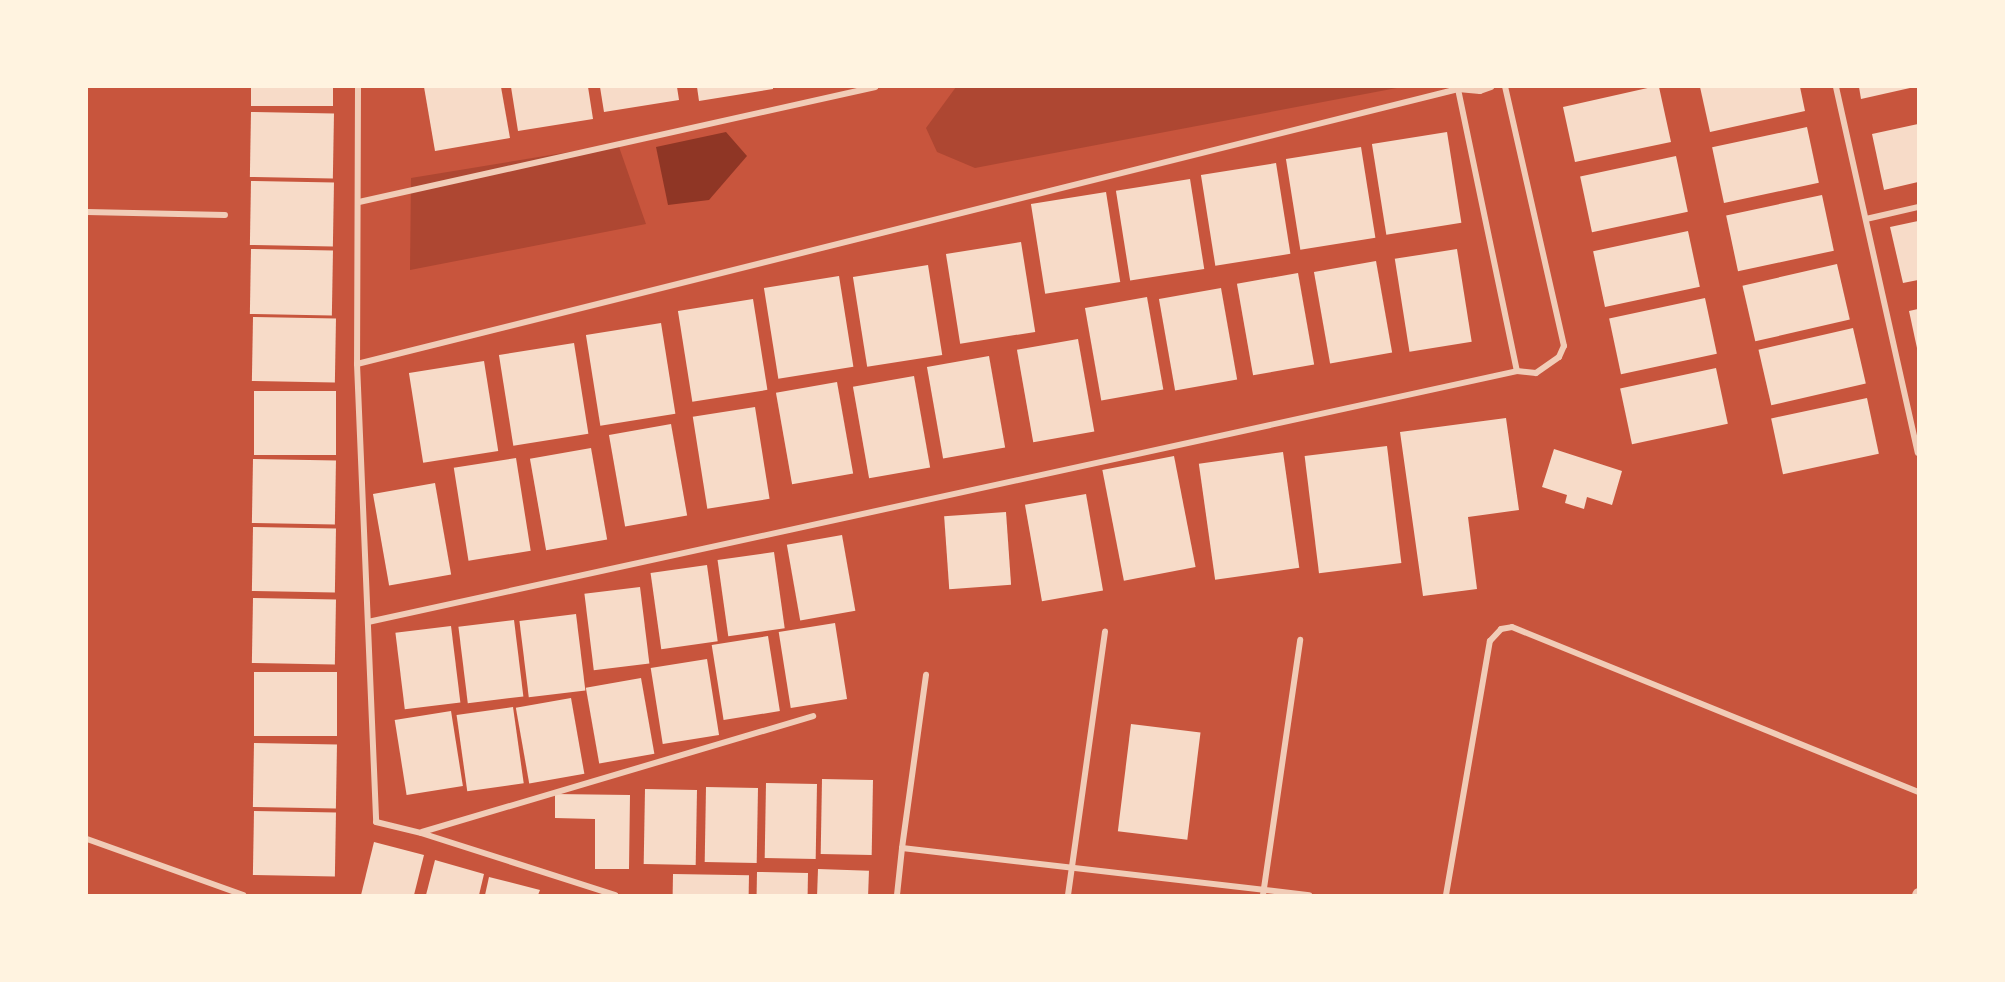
<!DOCTYPE html>
<style>
body{margin:0}
#map{position:relative;width:2005px;height:982px;overflow:hidden;background:#c8553d;font-family:"DM Sans",sans-serif}
div>[style]{position:absolute}
.green>*{inset:0;background:#ae4732}
.water>*{inset:0;background:#8f3625}
.building>*{inset:0;background:#f7dbc8;transform-origin:0 0}
.minor>*{height:6px;margin:-3px;padding:0 3px;transform-origin:3px;border-radius:3px;background:#f1ccb7}
.tertiary>*{height:10px;margin:-5px;padding:0 5px;transform-origin:5px;border-radius:5px;background:#f1ccb7}
span{translate:-50% -50%;white-space:nowrap;text-align:center;line-height:1.15;-webkit-text-stroke:5px #fff3e0;paint-order:stroke}
.frame{position:absolute;inset:0;border:88px solid #fff3e0;pointer-events:none}
</style>
<div id="map">
<div class="green">
<i style="clip-path:polygon(956px 87px,1402px 87px,975px 168px,937px 152px,926px 128px)"></i>
<i style="clip-path:polygon(618px 144px,646px 224px,410px 270px,411px 178px)"></i>
</div>
<div class="water">
<i style="clip-path:polygon(726px 132px,747px 156px,709px 200px,668px 205px,656px 147px)"></i>
</div>
<div class="building">
<i style="left:251px;top:87px;width:82px;height:19px"></i>
<i style="clip-path:polygon(424px 87px,501px 87px,510px 138px,435px 151px)"></i>
<i style="clip-path:polygon(511px 87px,588px 87px,593px 119px,518px 131px)"></i>
<i style="clip-path:polygon(600px 87px,677px 87px,679px 100px,604px 112px)"></i>
<i style="clip-path:polygon(697px 87px,773px 87px,773px 89px,699px 101px)"></i>
<i style="clip-path:polygon(1652px 87px,1659px 87px,1671px 142px,1575px 162px,1563px 107px)"></i>
<i style="clip-path:polygon(1700px 87px,1800px 87px,1805px 111px,1710px 132px)"></i>
<i style="clip-path:polygon(1859px 87px,1910px 87px,1910px 88px,1861px 99px)"></i>
<i style="left:251px;top:112px;width:83px;height:65px;rotate:1deg"></i>
<i style="clip-path:polygon(1918px 124px,1918px 182px,1884px 190px,1872px 134px)"></i>
<i style="left:1807px;top:127px;width:57px;height:97px;rotate:78deg"></i>
<i style="left:1447px;top:132px;width:92px;height:76px;rotate:81deg"></i>
<i style="left:1361px;top:147px;width:92px;height:76px;rotate:81deg"></i>
<i style="left:1676px;top:156px;width:57px;height:98px;rotate:78deg"></i>
<i style="left:1276px;top:163px;width:92px;height:76px;rotate:81deg"></i>
<i style="left:1190px;top:179px;width:91px;height:75px;rotate:81deg"></i>
<i style="left:251px;top:181px;width:83px;height:64px;rotate:1deg"></i>
<i style="left:1106px;top:192px;width:91px;height:76px;rotate:81deg"></i>
<i style="left:1822px;top:195px;width:57px;height:98px;rotate:78deg"></i>
<i style="clip-path:polygon(1918px 221px,1918px 280px,1903px 283px,1890px 227px)"></i>
<i style="left:1688px;top:231px;width:57px;height:97px;rotate:78deg"></i>
<i style="left:1021px;top:242px;width:91px;height:76px;rotate:81deg"></i>
<i style="left:251px;top:249px;width:82px;height:65px;rotate:1deg"></i>
<i style="left:1457px;top:249px;width:94px;height:63px;rotate:81deg"></i>
<i style="left:1376px;top:261px;width:93px;height:63px;rotate:80deg"></i>
<i style="left:1837px;top:264px;width:57px;height:97px;rotate:77deg"></i>
<i style="left:928px;top:265px;width:91px;height:76px;rotate:81deg"></i>
<i style="left:1298px;top:273px;width:93px;height:62px;rotate:80deg"></i>
<i style="left:839px;top:276px;width:92px;height:76px;rotate:81deg"></i>
<i style="left:1221px;top:288px;width:93px;height:63px;rotate:80deg"></i>
<i style="left:1147px;top:297px;width:94px;height:63px;rotate:80deg"></i>
<i style="left:1705px;top:298px;width:57px;height:98px;rotate:78deg"></i>
<i style="left:753px;top:299px;width:92px;height:76px;rotate:81deg"></i>
<i style="clip-path:polygon(1918px 309px,1918px 348px,1917px 348px,1909px 311px)"></i>
<i style="left:253px;top:317px;width:83px;height:64px;rotate:1deg"></i>
<i style="left:661px;top:323px;width:92px;height:76px;rotate:81deg"></i>
<i style="left:1853px;top:328px;width:57px;height:97px;rotate:77deg"></i>
<i style="left:1078px;top:339px;width:94px;height:62px;rotate:80deg"></i>
<i style="left:574px;top:343px;width:92px;height:76px;rotate:81deg"></i>
<i style="left:989px;top:356px;width:93px;height:63px;rotate:80deg"></i>
<i style="left:484px;top:361px;width:91px;height:76px;rotate:81deg"></i>
<i style="left:1716px;top:368px;width:57px;height:98px;rotate:78deg"></i>
<i style="left:914px;top:376px;width:93px;height:62px;rotate:80deg"></i>
<i style="left:837px;top:382px;width:93px;height:62px;rotate:80deg"></i>
<i style="left:254px;top:391px;width:82px;height:64px"></i>
<i style="left:1867px;top:398px;width:57px;height:98px;rotate:78deg"></i>
<i style="left:755px;top:407px;width:93px;height:63px;rotate:81deg"></i>
<i style="clip-path:polygon(1506px 418px,1519px 510px,1468px 517px,1477px 589px,1423px 596px,1400px 432px)"></i>
<i style="left:671px;top:424px;width:93px;height:63px;rotate:80deg"></i>
<i style="left:1387px;top:446px;width:118px;height:83px;rotate:83deg"></i>
<i style="left:591px;top:448px;width:93px;height:62px;rotate:80deg"></i>
<i style="clip-path:polygon(1554px 449px,1622px 471px,1612px 505px,1587px 497px,1584px 509px,1565px 503px,1567px 495px,1542px 487px)"></i>
<i style="left:1283px;top:452px;width:117px;height:85px;rotate:82deg"></i>
<i style="left:1174px;top:456px;width:113px;height:73px;rotate:79deg"></i>
<i style="left:516px;top:458px;width:94px;height:63px;rotate:81deg"></i>
<i style="left:253px;top:459px;width:83px;height:64px;rotate:1deg"></i>
<i style="left:435px;top:483px;width:93px;height:63px;rotate:80deg"></i>
<i style="left:1086px;top:494px;width:98px;height:62px;rotate:80deg"></i>
<i style="left:1006px;top:512px;width:73px;height:62px;rotate:86deg"></i>
<i style="left:253px;top:527px;width:83px;height:64px;rotate:1deg"></i>
<i style="left:842px;top:535px;width:77px;height:56px;rotate:80deg"></i>
<i style="left:774px;top:552px;width:77px;height:57px;rotate:82deg"></i>
<i style="left:707px;top:565px;width:77px;height:57px;rotate:82deg"></i>
<i style="left:640px;top:587px;width:77px;height:56px;rotate:83deg"></i>
<i style="left:253px;top:598px;width:83px;height:65px;rotate:1deg"></i>
<i style="left:576px;top:614px;width:77px;height:57px;rotate:83deg"></i>
<i style="left:514px;top:620px;width:77px;height:56px;rotate:83deg"></i>
<i style="left:835px;top:623px;width:77px;height:57px;rotate:81deg"></i>
<i style="left:451px;top:626px;width:77px;height:56px;rotate:83deg"></i>
<i style="left:768px;top:636px;width:76px;height:57px;rotate:81deg"></i>
<i style="left:707px;top:659px;width:77px;height:57px;rotate:81deg"></i>
<i style="left:254px;top:672px;width:83px;height:64px"></i>
<i style="left:641px;top:678px;width:77px;height:56px;rotate:80deg"></i>
<i style="left:571px;top:698px;width:77px;height:56px;rotate:80deg"></i>
<i style="left:513px;top:707px;width:77px;height:57px;rotate:82deg"></i>
<i style="left:451px;top:711px;width:76px;height:57px;rotate:81deg"></i>
<i style="left:1131px;top:724px;width:70px;height:108px;rotate:7deg"></i>
<i style="left:254px;top:743px;width:83px;height:64px;rotate:1deg"></i>
<i style="left:822px;top:779px;width:51px;height:75px;rotate:1deg"></i>
<i style="left:766px;top:783px;width:51px;height:75px;rotate:1deg"></i>
<i style="left:706px;top:787px;width:52px;height:75px;rotate:1deg"></i>
<i style="left:645px;top:789px;width:52px;height:75px;rotate:1deg"></i>
<i style="clip-path:polygon(555px 794px,630px 795px,629px 869px,595px 869px,595px 819px,555px 818px)"></i>
<i style="left:254px;top:811px;width:82px;height:64px;rotate:1deg"></i>
<i style="clip-path:polygon(374px 842px,424px 855px,414px 895px,361px 895px)"></i>
<i style="clip-path:polygon(435px 860px,484px 874px,479px 895px,426px 895px)"></i>
<i style="left:818px;top:869px;width:51px;height:26px;rotate:2deg"></i>
<i style="left:757px;top:872px;width:51px;height:23px;rotate:1deg"></i>
<i style="left:673px;top:874px;width:76px;height:21px;rotate:1deg"></i>
<i style="clip-path:polygon(489px 877px,540px 890px,538px 895px,485px 895px)"></i>
</div>
<div class="minor">
<i style="left:358px;top:87px;width:277px;rotate:90.2deg"></i>
<i style="left:357px;top:364px;width:458px;rotate:87.6deg"></i>
<i style="left:376px;top:822px;width:46px;rotate:13.7deg"></i>
<i style="left:421px;top:833px;width:204px;rotate:17.7deg"></i>
<i style="left:1836px;top:87px;width:375px;rotate:77.4deg"></i>
<i style="left:1458px;top:89px;width:288px;rotate:78.2deg"></i>
<i style="left:359px;top:202px;width:529px;rotate:-12.56deg"></i>
<i style="left:87px;top:212px;width:138px;rotate:1.2deg"></i>
<i style="left:1866px;top:219px;width:53px;rotate:-13deg"></i>
<i style="left:357px;top:364px;width:1135px;rotate:-14.02deg"></i>
<i style="left:1458px;top:89px;width:22px;rotate:5deg"></i>
<i style="left:1480px;top:91px;width:12px;rotate:-20deg"></i>
<i style="left:368px;top:622px;width:1176px;rotate:-12.32deg"></i>
<i style="left:1517px;top:371px;width:19px;rotate:6deg"></i>
<i style="left:1536px;top:373px;width:28px;rotate:-35deg"></i>
<i style="left:1559px;top:357px;width:12px;rotate:-66deg"></i>
<i style="left:1564px;top:346px;width:266px;rotate:-102.8deg"></i>
<i style="left:422px;top:832px;width:408px;rotate:-16.5deg"></i>
<i style="left:87px;top:839px;width:166px;rotate:19.7deg"></i>
<i style="left:902px;top:848px;width:175px;rotate:-82.1deg"></i>
<i style="left:897px;top:895px;width:47px;rotate:-83.9deg"></i>
<i style="left:902px;top:848px;width:410px;rotate:6.6deg"></i>
<i style="left:1068px;top:895px;width:266px;rotate:-82deg"></i>
<i style="left:1263px;top:895px;width:258px;rotate:-81.7deg"></i>
<i style="left:1446px;top:895px;width:258px;rotate:-80.2deg"></i>
<i style="left:1490px;top:641px;width:16px;rotate:-47deg"></i>
<i style="left:1501px;top:629px;width:11px;rotate:-10deg"></i>
<i style="left:1512px;top:627px;width:438px;rotate:22.1deg"></i>
</div>
<div class="tertiary">
<i style="left:1917px;top:895px;width:2px;rotate:-63deg"></i>
</div>
<div class="frame"></div>
</div>
